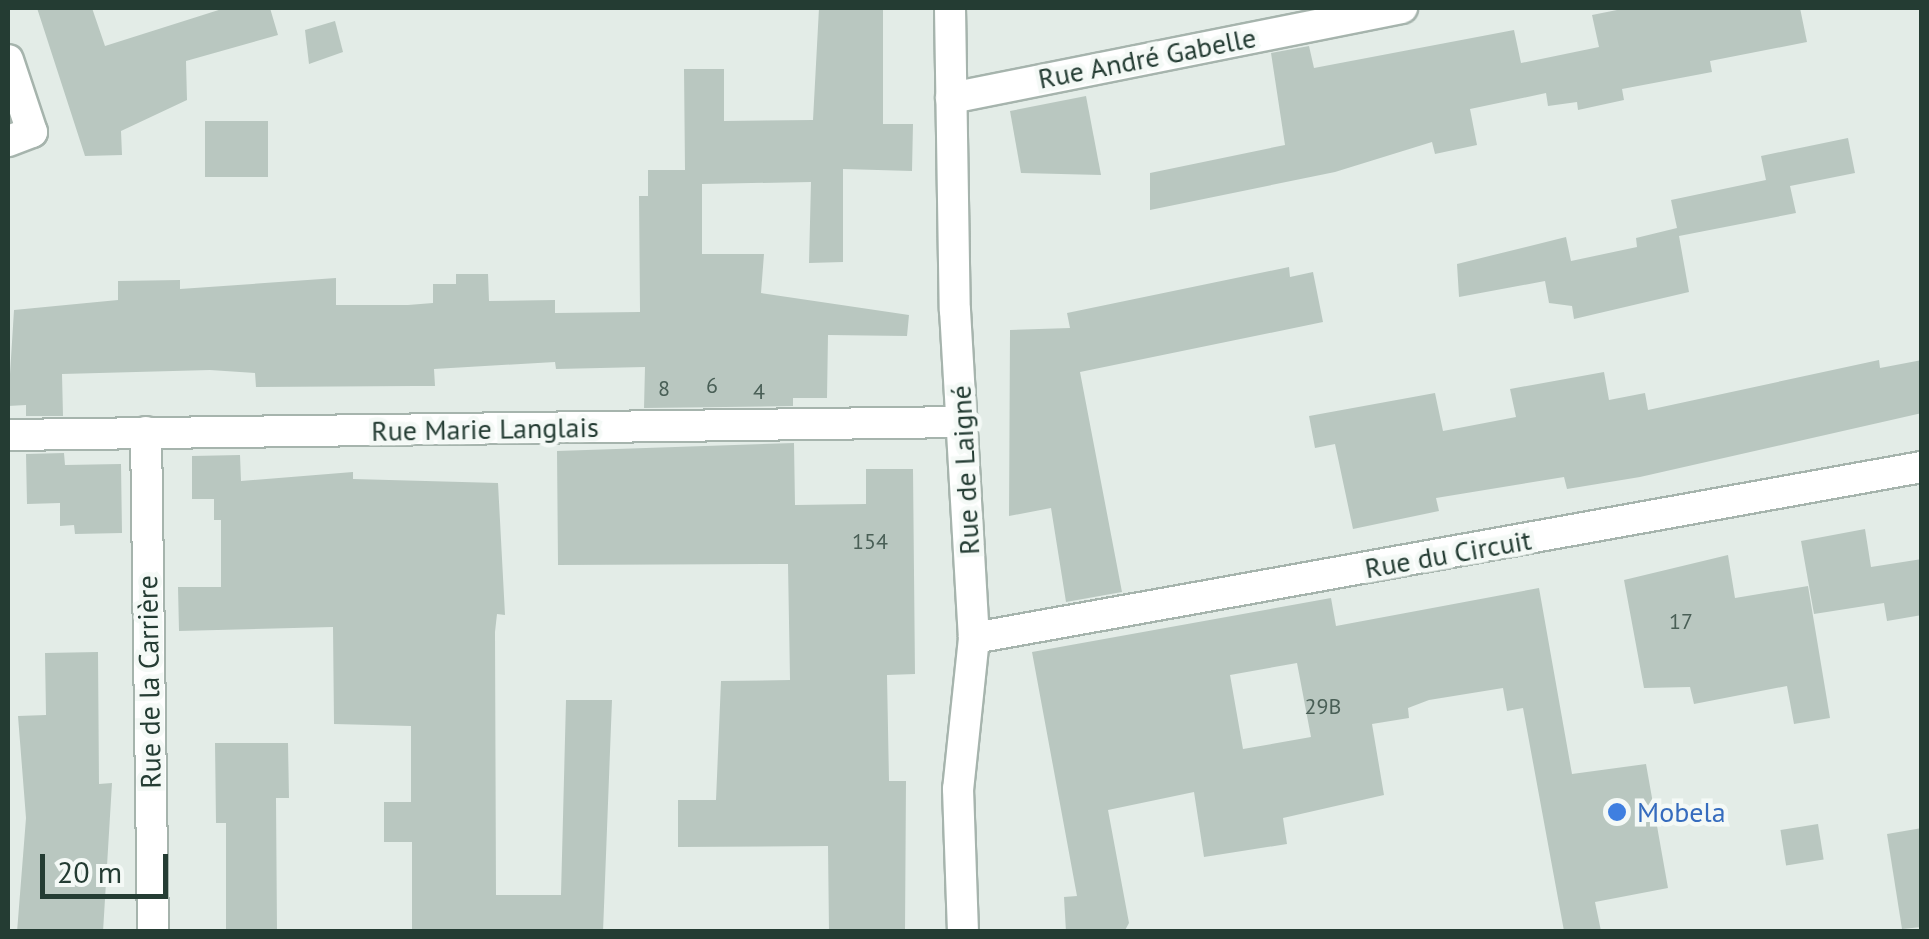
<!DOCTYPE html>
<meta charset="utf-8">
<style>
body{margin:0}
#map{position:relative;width:1929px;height:939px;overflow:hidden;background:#e3ece7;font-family:"PT Sans",sans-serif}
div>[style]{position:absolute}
.building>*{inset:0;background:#b9c7c0;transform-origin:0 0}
.roads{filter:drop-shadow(2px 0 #a6b4ad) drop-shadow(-2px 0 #a6b4ad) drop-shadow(0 2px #a6b4ad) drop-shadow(0 -2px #a6b4ad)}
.minor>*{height:30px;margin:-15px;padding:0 15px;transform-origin:15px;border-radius:15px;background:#fff}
.tertiary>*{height:30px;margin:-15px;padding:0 15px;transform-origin:15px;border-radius:15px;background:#fff}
.dots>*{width:28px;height:28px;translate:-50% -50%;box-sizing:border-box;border:5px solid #f4f9f6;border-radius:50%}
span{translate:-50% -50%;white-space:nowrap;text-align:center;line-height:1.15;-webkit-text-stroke:9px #f4f9f6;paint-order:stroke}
.number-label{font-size:22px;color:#495f56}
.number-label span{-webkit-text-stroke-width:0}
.street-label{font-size:28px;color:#243c33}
.shop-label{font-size:28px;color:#366cbe}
.left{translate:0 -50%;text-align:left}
.frame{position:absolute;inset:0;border:10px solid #243c33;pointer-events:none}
.scale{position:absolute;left:40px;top:854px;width:128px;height:45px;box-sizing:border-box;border:5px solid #243c33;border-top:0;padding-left:12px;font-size:30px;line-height:35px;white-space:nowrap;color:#243c33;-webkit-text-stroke:8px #f4f9f6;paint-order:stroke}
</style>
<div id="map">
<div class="building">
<i style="clip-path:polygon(37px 8px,92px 8px,105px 46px,225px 8px,270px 8px,278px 35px,186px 61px,187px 100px,121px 131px,122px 155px,85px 156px)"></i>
<i style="clip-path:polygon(819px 8px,883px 8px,883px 124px,913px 124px,912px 171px,843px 169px,843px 262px,809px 263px,811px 182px,702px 184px,702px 254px,764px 254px,761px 293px,909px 315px,907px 336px,828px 335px,827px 398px,793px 398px,793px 406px,644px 408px,645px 367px,556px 369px,555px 362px,434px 369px,435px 386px,415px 386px,256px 387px,255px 373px,210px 370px,62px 374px,63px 416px,26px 416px,26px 405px,8px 406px,14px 310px,118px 300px,118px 281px,180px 280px,180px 289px,336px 278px,336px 305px,408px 305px,433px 303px,433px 284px,456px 284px,456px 274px,488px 274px,489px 301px,555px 300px,555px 313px,640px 312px,639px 196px,648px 196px,648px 170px,685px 170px,684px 69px,724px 69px,724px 121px,813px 120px)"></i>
<i style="clip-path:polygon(1627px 8px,1800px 8px,1807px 42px,1710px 61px,1712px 72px,1622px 89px,1624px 100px,1578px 110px,1577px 102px,1548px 106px,1546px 93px,1470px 109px,1477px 145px,1435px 154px,1432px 142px,1335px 172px,1150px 210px,1150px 173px,1285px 145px,1271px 53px,1309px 46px,1314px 68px,1514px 30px,1521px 63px,1599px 47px,1592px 15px)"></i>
<i style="clip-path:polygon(335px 21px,343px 52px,309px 64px,305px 30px)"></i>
<i style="clip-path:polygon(1086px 96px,1101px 175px,1021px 173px,1010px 111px)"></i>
<i style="left:205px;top:121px;width:63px;height:56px"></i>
<i style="clip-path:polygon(1848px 138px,1855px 173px,1790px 186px,1796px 213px,1679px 236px,1689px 292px,1574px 319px,1572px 306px,1549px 303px,1545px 281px,1459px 297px,1457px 264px,1566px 237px,1571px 261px,1637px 247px,1636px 238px,1677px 228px,1671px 200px,1766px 180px,1761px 156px)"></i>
<i style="clip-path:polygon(1289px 267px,1290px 277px,1313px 272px,1323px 322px,1080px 372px,1122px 592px,1066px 602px,1051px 508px,1009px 516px,1010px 330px,1070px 328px,1067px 313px)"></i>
<i style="clip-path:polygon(1879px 360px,1880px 368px,1922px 360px,1922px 413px,1640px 477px,1567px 489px,1564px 477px,1436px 498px,1439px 511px,1353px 529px,1335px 444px,1315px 448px,1309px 416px,1435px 393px,1443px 431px,1516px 417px,1510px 389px,1604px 372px,1609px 400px,1645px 393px,1648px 410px)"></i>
<i style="clip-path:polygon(794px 443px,795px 505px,866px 504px,866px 469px,913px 469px,915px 674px,887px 675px,889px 781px,906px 781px,905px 932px,829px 932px,828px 846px,678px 847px,678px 800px,716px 800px,721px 681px,790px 680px,788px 564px,558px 565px,557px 451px)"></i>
<i style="clip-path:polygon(64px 453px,65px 465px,121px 464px,122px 533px,75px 534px,74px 525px,60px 526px,60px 503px,27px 504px,26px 454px)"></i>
<i style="clip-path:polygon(240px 455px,241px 481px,353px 472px,353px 479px,498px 483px,505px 615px,497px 614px,495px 632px,496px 895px,561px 895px,566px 700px,612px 700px,603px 932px,412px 932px,412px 842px,384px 842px,384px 802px,411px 802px,411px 726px,334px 724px,333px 627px,179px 631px,178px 587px,221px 587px,221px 520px,214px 520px,214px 499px,192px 499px,192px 456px)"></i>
<i style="clip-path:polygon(1865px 529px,1871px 567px,1922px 559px,1922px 615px,1887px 621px,1884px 603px,1814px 614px,1801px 541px)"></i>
<i style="clip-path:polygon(1728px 555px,1735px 598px,1808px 586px,1830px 718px,1794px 724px,1787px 686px,1694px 704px,1690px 687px,1644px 688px,1624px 580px)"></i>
<i style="clip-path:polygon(evenodd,1539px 588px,1572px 774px,1646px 764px,1668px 888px,1595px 902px,1601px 931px,1564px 931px,1523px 708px,1507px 711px,1503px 688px,1429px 700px,1408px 708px,1409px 718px,1372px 724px,1384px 795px,1283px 818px,1287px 844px,1204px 857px,1194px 792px,1108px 810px,1129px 923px,1124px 932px,1066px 932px,1064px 897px,1077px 896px,1032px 652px,1331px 598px,1336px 626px,1539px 588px,1297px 663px,1311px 737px,1243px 749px,1230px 675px,1297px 663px)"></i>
<i style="clip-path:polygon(98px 652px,99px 784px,112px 783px,103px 932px,17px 932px,26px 818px,18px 716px,46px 715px,45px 653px)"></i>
<i style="clip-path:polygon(215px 743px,288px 743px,289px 798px,276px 798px,277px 932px,226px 932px,226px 823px,216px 823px)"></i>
<i style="left:1818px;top:824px;width:36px;height:38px;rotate:81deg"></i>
<i style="clip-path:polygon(1922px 828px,1922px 927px,1902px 929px,1887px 834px)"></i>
</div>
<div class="roads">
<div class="minor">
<i style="left:8px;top:60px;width:76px;rotate:71.6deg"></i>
<i style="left:32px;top:132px;width:26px;rotate:159deg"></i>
<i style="left:951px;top:98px;width:460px;rotate:-11.3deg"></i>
<i style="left:146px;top:432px;width:500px;rotate:89.2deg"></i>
<i style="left:8px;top:435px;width:955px;rotate:-0.78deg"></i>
<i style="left:974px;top:638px;width:963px;rotate:-10.23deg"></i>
</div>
<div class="tertiary">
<i style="left:950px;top:8px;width:302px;rotate:89.1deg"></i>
<i style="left:955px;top:310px;width:329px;rotate:86.7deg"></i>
<i style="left:974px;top:638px;width:152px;rotate:96deg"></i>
<i style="left:958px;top:789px;width:143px;rotate:88deg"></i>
</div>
</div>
<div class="dots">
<i style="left:1617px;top:812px;background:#3f7fe0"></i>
</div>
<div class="number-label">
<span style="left:712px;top:386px">6</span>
<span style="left:664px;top:389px">8</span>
<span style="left:759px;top:392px">4</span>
<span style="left:870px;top:542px">154</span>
<span style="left:1681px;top:622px">17</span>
<span style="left:1323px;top:707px">29B</span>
</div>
<div class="street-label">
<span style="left:1147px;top:58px;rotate:-11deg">Rue André Gabelle</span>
<span style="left:485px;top:429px;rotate:-1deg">Rue Marie Langlais</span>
<span style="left:965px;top:470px;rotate:-93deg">Rue de Laigné</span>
<span style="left:1448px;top:554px;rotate:-10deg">Rue du Circuit</span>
<span style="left:149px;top:682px;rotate:-91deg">Rue de la Carrière</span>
</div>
<div class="shop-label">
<span class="left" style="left:1637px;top:812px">Mobela</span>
</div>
<div class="frame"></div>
<div class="scale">20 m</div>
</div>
